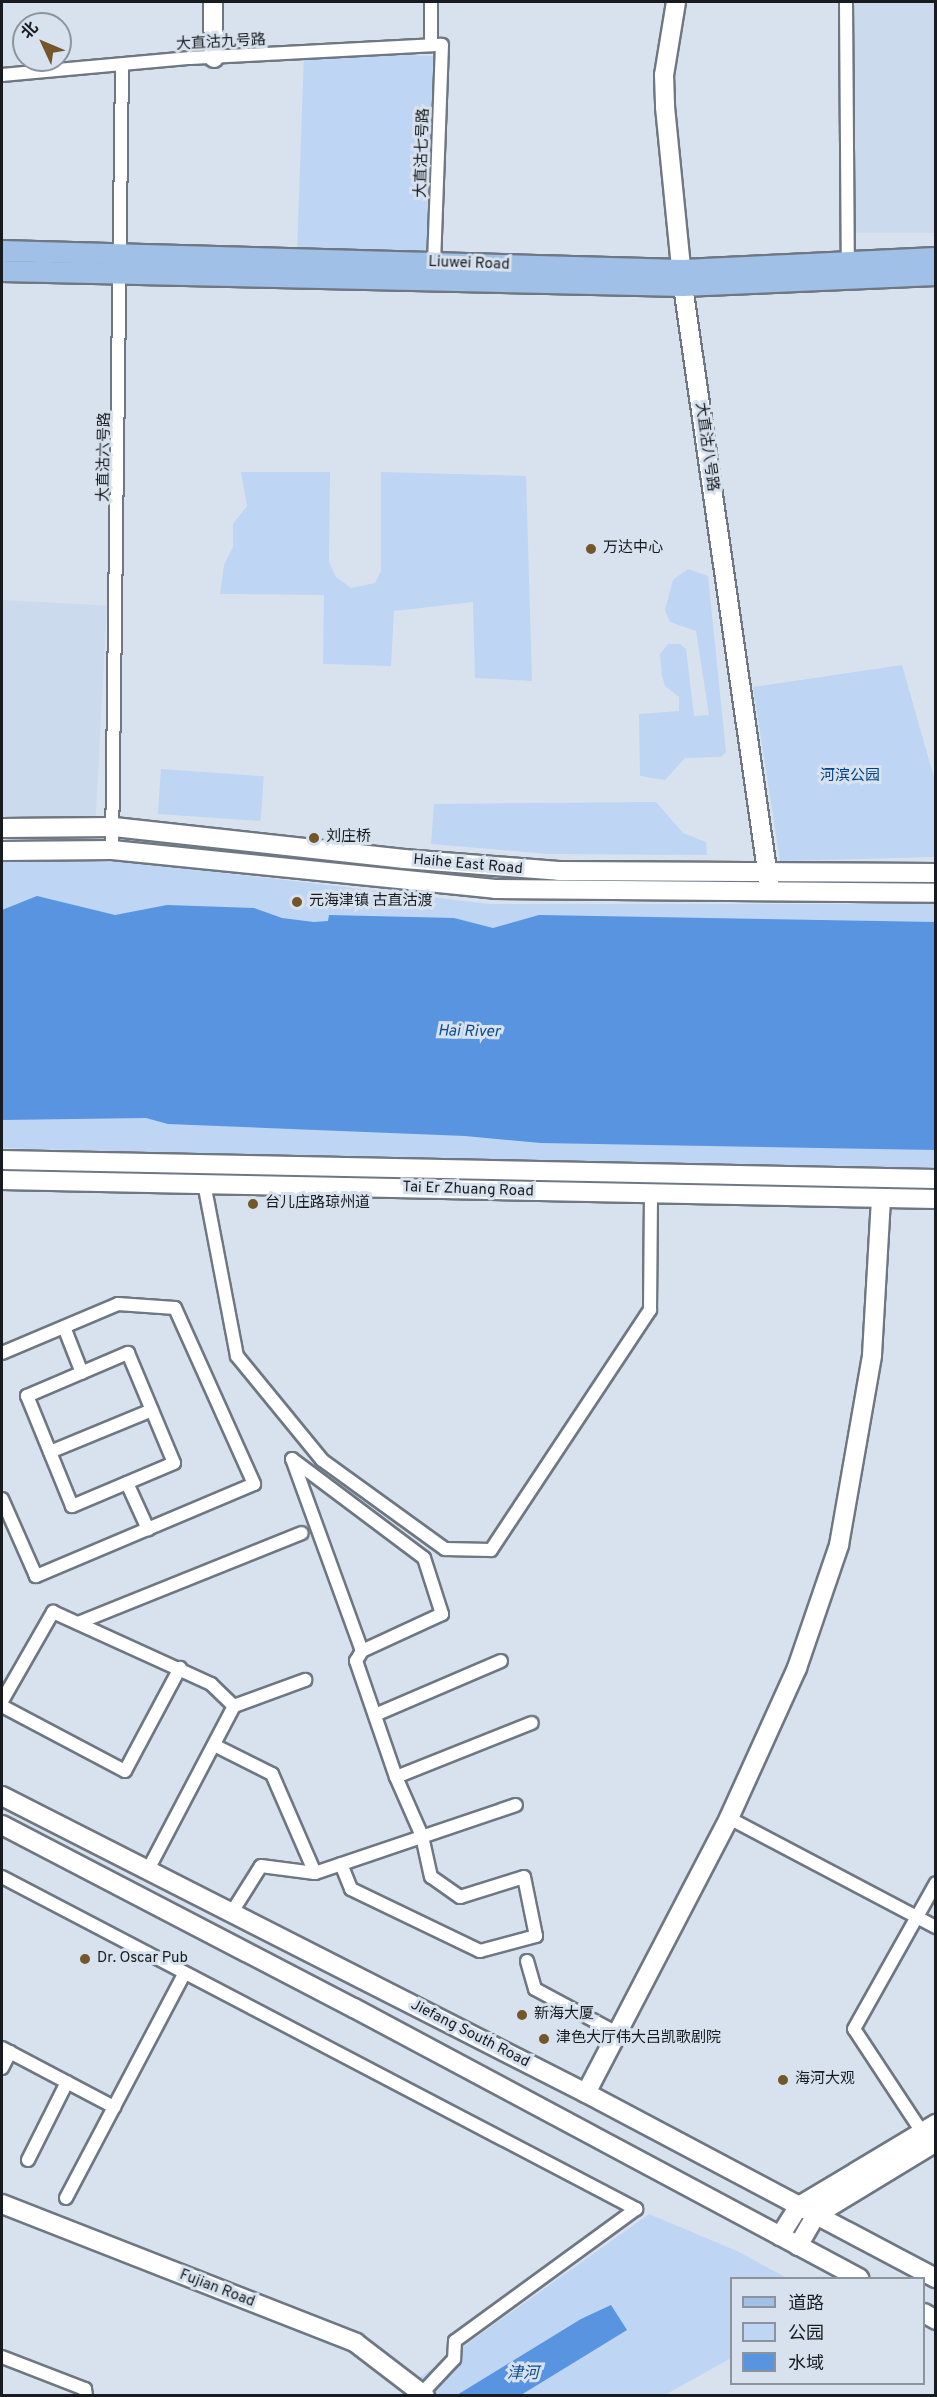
<!DOCTYPE html>
<meta charset="utf-8">
<style>
body{margin:0}
#map{position:relative;width:937px;height:2397px;overflow:hidden;background:#d8e2ee;font-family:Overpass,"Noto Sans SC",sans-serif}
div>[style]{position:absolute}
.built>*{inset:0;background:#cbdaed;transform-origin:0 0}
.green>*{inset:0;background:#bed5f3;transform-origin:0 0}
.water>*{inset:0;background:#5894df}
.roads{filter:drop-shadow(2px 0 #6e7782) drop-shadow(-2px 0 #6e7782) drop-shadow(0 2px #6e7782) drop-shadow(0 -2px #6e7782)}
.street>*{height:12px;margin:-6px;padding:0 6px;transform-origin:6px;border-radius:6px;background:#fff}
.secondary>*{height:18px;margin:-9px;padding:0 9px;transform-origin:9px;border-radius:9px;background:#fff}
.primary>*{height:20px;margin:-10px;padding:0 10px;transform-origin:10px;border-radius:10px;background:#a0c0e7}
.dots>*{width:16px;height:16px;translate:-50% -50%;box-sizing:border-box;border:3px solid #d8e2ee;border-radius:50%}
span{translate:-50% -50%;white-space:nowrap;text-align:center;line-height:1.15;-webkit-text-stroke:6px #d8e2ee;paint-order:stroke}
.street-label{font-size:15px;color:#181c20}
.poi-label{font-size:15px;color:#181c20}
.left{translate:0 -50%;text-align:left}
.park-label{font-size:15px;color:#004284}
.water-label{font-size:16px;color:#0c4c8f;font-style:italic}
.frame{position:absolute;inset:0;border:3px solid #181c20;pointer-events:none}
.legend{position:absolute;left:730px;top:2277px;width:195px;height:108px;box-sizing:border-box;background:#d8e2ee;border:2px solid #8b939c;margin:0;padding:8px 10px;list-style:none;font-size:18px;color:#181c20}
.legend li{display:flex;align-items:center;gap:12px;height:30px}
.legend b{width:30px;border:2px solid #8b939c}
.north{position:absolute;left:12px;top:12px;width:60px;height:60px;box-sizing:border-box;background:#d8e2ee;border:2px solid #8b939c;border-radius:50%;rotate:314deg;font-size:16px;font-weight:700;line-height:24px;text-align:center;color:#181c20}
.north::after{content:'';display:block;margin:auto;width:21px;height:27px;background:#74562b;clip-path:polygon(50% 0,100% 100%,50% 72%,0 100%)}
</style>
<div id="map">
<div class="built">
<i style="left:850px;top:2px;width:85px;height:231px"></i>
<i style="left:2px;top:600px;width:105px;height:216px;rotate:3deg"></i>
</div>
<div class="green">
<i style="left:434px;top:56px;width:197px;height:130px;rotate:92deg"></i>
<i style="clip-path:polygon(241px 472px,330px 472px,329px 562px,336px 577px,351px 588px,375px 583px,381px 571px,381px 472px,526px 476px,532px 681px,475px 678px,473px 602px,394px 611px,391px 666px,323px 664px,324px 595px,220px 594px,224px 565px,233px 547px,233px 524px,247px 506px)"></i>
<i style="clip-path:polygon(688px 569px,708px 576px,726px 752px,721px 757px,685px 758px,665px 780px,640px 776px,639px 714px,679px 711px,679px 697px,665px 686px,662px 676px,660px 654px,668px 644px,680px 644px,686px 649px,694px 716px,709px 715px,696px 631px,670px 622px,665px 610px,673px 580px)"></i>
<i style="clip-path:polygon(902px 665px,935px 781px,935px 857px,780px 861px,753px 687px)"></i>
<i style="left:161px;top:769px;width:103px;height:45px;rotate:4deg"></i>
<i style="clip-path:polygon(656px 802px,683px 833px,706px 842px,707px 855px,548px 854px,431px 844px,434px 804px)"></i>
<i style="clip-path:polygon(120px 861px,490px 904px,935px 904px,935px 1167px,736px 1168px,2px 1148px,2px 862px)"></i>
<i style="clip-path:polygon(649px 2214px,737px 2251px,787px 2278px,732px 2278px,731px 2358px,665px 2395px,432px 2395px,419px 2378px)"></i>
</div>
<div class="water">
<i style="clip-path:polygon(37px 896px,115px 915px,167px 905px,254px 908px,282px 918px,314px 922px,328px 921px,329px 915px,454px 918px,493px 928px,539px 915px,935px 922px,935px 1150px,541px 1143px,465px 1136px,168px 1124px,146px 1118px,2px 1120px,2px 910px)"></i>
<i style="clip-path:polygon(611px 2305px,627px 2330px,521px 2395px,457px 2395px,581px 2319px)"></i>
</div>
<div class="roads">
<div class="street">
<i style="left:431px;top:2px;width:41px;rotate:90deg"></i>
<i style="left:846px;top:2px;width:260px;rotate:89.6deg"></i>
<i style="left:2px;top:75px;width:189px;rotate:-5.2deg"></i>
<i style="left:190px;top:58px;width:252px;rotate:-3deg"></i>
<i style="left:442px;top:45px;width:218px;rotate:92.1deg"></i>
<i style="left:112px;top:850px;width:785px;rotate:-89.27deg"></i>
<i style="left:204px;top:1183px;width:176px;rotate:79.2deg"></i>
<i style="left:237px;top:1356px;width:134px;rotate:50.7deg"></i>
<i style="left:322px;top:1460px;width:152px;rotate:35.9deg"></i>
<i style="left:445px;top:1549px;width:46px;rotate:1.2deg"></i>
<i style="left:491px;top:1550px;width:288px;rotate:-56.5deg"></i>
<i style="left:650px;top:1310px;width:115px;rotate:-89.5deg"></i>
<i style="left:64px;top:1327px;width:49px;rotate:68.6deg"></i>
<i style="left:2px;top:1353px;width:126px;rotate:-22.9deg"></i>
<i style="left:118px;top:1304px;width:57px;rotate:4deg"></i>
<i style="left:175px;top:1308px;width:193px;rotate:65.8deg"></i>
<i style="left:254px;top:1484px;width:237px;rotate:157.1deg"></i>
<i style="left:36px;top:1576px;width:84px;rotate:-113.8deg"></i>
<i style="left:128px;top:1353px;width:119px;rotate:67.3deg"></i>
<i style="left:174px;top:1463px;width:111px;rotate:157.1deg"></i>
<i style="left:72px;top:1506px;width:119px;rotate:-112.2deg"></i>
<i style="left:27px;top:1396px;width:110px;rotate:-23.1deg"></i>
<i style="left:50px;top:1452px;width:110px;rotate:-22.4deg"></i>
<i style="left:127px;top:1483px;width:51px;rotate:65.5deg"></i>
<i style="left:78px;top:1623px;width:241px;rotate:-21.9deg"></i>
<i style="left:2px;top:1701px;width:103px;rotate:-60.2deg"></i>
<i style="left:53px;top:1612px;width:174px;rotate:24.5deg"></i>
<i style="left:211px;top:1684px;width:32px;rotate:44deg"></i>
<i style="left:234px;top:1706px;width:185px;rotate:117.7deg"></i>
<i style="left:2px;top:1706px;width:139px;rotate:27.9deg"></i>
<i style="left:125px;top:1771px;width:117px;rotate:-61.9deg"></i>
<i style="left:234px;top:1706px;width:76px;rotate:-20.1deg"></i>
<i style="left:375px;top:1715px;width:137px;rotate:-23.2deg"></i>
<i style="left:214px;top:1745px;width:65px;rotate:26.6deg"></i>
<i style="left:272px;top:1774px;width:108px;rotate:66.5deg"></i>
<i style="left:396px;top:1777px;width:146px;rotate:-21.7deg"></i>
<i style="left:729px;top:1818px;width:234px;rotate:27.8deg"></i>
<i style="left:341px;top:1864px;width:27px;rotate:68deg"></i>
<i style="left:351px;top:1889px;width:143px;rotate:25.7deg"></i>
<i style="left:480px;top:1951px;width:58px;rotate:-15deg"></i>
<i style="left:536px;top:1936px;width:60px;rotate:-101.5deg"></i>
<i style="left:524px;top:1877px;width:67px;rotate:162.6deg"></i>
<i style="left:460px;top:1897px;width:35px;rotate:-145deg"></i>
<i style="left:431px;top:1877px;width:42px;rotate:-102.4deg"></i>
<i style="left:422px;top:1836px;width:64px;rotate:-113.8deg"></i>
<i style="left:396px;top:1777px;width:123px;rotate:-109deg"></i>
<i style="left:356px;top:1661px;width:12px;rotate:-59deg"></i>
<i style="left:362px;top:1651px;width:204px;rotate:-110deg"></i>
<i style="left:292px;top:1459px;width:165px;rotate:36.9deg"></i>
<i style="left:424px;top:1558px;width:59px;rotate:72.2deg"></i>
<i style="left:442px;top:1614px;width:88px;rotate:155.2deg"></i>
<i style="left:2px;top:1877px;width:716px;rotate:27.64deg"></i>
<i style="left:636px;top:2209px;width:224px;rotate:143.9deg"></i>
<i style="left:455px;top:2341px;width:18px;rotate:93deg"></i>
<i style="left:454px;top:2359px;width:45px;rotate:133.2deg"></i>
<i style="left:232px;top:1912px;width:54px;rotate:-57.8deg"></i>
<i style="left:261px;top:1866px;width:54px;rotate:7.4deg"></i>
<i style="left:315px;top:1873px;width:212px;rotate:-18.7deg"></i>
<i style="left:527px;top:1961px;width:29px;rotate:74deg"></i>
<i style="left:535px;top:1989px;width:93px;rotate:28.2deg"></i>
<i style="left:2px;top:2048px;width:127px;rotate:27.8deg"></i>
<i style="left:2px;top:2068px;width:18px;rotate:-63deg"></i>
<i style="left:922px;top:2132px;width:123px;rotate:-123.4deg"></i>
<i style="left:854px;top:2029px;width:167px;rotate:-60.7deg"></i>
<i style="left:28px;top:2160px;width:87px;rotate:-63.4deg"></i>
<i style="left:66px;top:2198px;width:253px;rotate:-62.2deg"></i>
<i style="left:2px;top:2357px;width:89px;rotate:21.1deg"></i>
<i style="left:85px;top:2389px;width:7px;rotate:82deg"></i>
</div>
<div class="secondary">
<i style="left:213px;top:2px;width:56px;rotate:89deg"></i>
<i style="left:676px;top:2px;width:74px;rotate:99.3deg"></i>
<i style="left:664px;top:75px;width:32px;rotate:88deg"></i>
<i style="left:665px;top:107px;width:180px;rotate:84.3deg"></i>
<i style="left:683px;top:286px;width:604px;rotate:81.82deg"></i>
<i style="left:2px;top:828px;width:112px;rotate:-0.5deg"></i>
<i style="left:114px;top:827px;width:292px;rotate:6.3deg"></i>
<i style="left:404px;top:859px;width:155px;rotate:4.4deg"></i>
<i style="left:559px;top:871px;width:377px;rotate:0.3deg"></i>
<i style="left:2px;top:851px;width:110px;rotate:-0.5deg"></i>
<i style="left:112px;top:850px;width:385px;rotate:5.8deg"></i>
<i style="left:495px;top:889px;width:441px;rotate:0.5deg"></i>
<i style="left:2px;top:1160px;width:934px;rotate:1.17deg"></i>
<i style="left:2px;top:1180px;width:934px;rotate:1.17deg"></i>
<i style="left:2px;top:1796px;width:655px;rotate:26.96deg"></i>
<i style="left:586px;top:2093px;width:396px;rotate:27.9deg"></i>
<i style="left:2px;top:1825px;width:397px;rotate:27.5deg"></i>
<i style="left:354px;top:2008px;width:573px;rotate:28.13deg"></i>
<i style="left:586px;top:2093px;width:310px;rotate:-62.5deg"></i>
<i style="left:729px;top:1818px;width:165px;rotate:-65.6deg"></i>
<i style="left:797px;top:1668px;width:130px;rotate:-71.1deg"></i>
<i style="left:839px;top:1545px;width:193px;rotate:-80.1deg"></i>
<i style="left:872px;top:1355px;width:157px;rotate:-86.7deg"></i>
<i style="left:2px;top:2204px;width:380px;rotate:21.4deg"></i>
<i style="left:356px;top:2343px;width:87px;rotate:37.5deg"></i>
<i style="left:780px;top:2236px;width:36px;rotate:-58deg"></i>
<i style="left:799px;top:2206px;width:160px;rotate:-30.9deg"></i>
<i style="left:798px;top:2246px;width:36px;rotate:-60deg"></i>
<i style="left:816px;top:2215px;width:140px;rotate:-31.3deg"></i>
<i style="left:924px;top:2313px;width:14px;rotate:30deg"></i>
</div>
<div class="primary">
<i style="left:2px;top:251px;width:681px;rotate:1.6deg"></i>
<i style="left:683px;top:270px;width:253px;rotate:-2.7deg"></i>
<i style="left:2px;top:271px;width:681px;rotate:1.26deg"></i>
<i style="left:683px;top:286px;width:253px;rotate:-2.5deg"></i>
</div>
</div>
<div class="dots">
<i style="left:591px;top:549px;background:#74562b"></i>
<i style="left:314px;top:838px;background:#74562b"></i>
<i style="left:297px;top:902px;background:#74562b"></i>
<i style="left:253px;top:1204px;background:#74562b"></i>
<i style="left:85px;top:1959px;background:#74562b"></i>
<i style="left:522px;top:2015px;background:#74562b"></i>
<i style="left:544px;top:2039px;background:#74562b"></i>
<i style="left:783px;top:2080px;background:#74562b"></i>
</div>
<div class="street-label">
<span style="left:221px;top:43px;rotate:-3deg">大直沽九号路</span>
<span style="left:423px;top:153px;rotate:-88deg">大直沽七号路</span>
<span style="left:469px;top:264px;rotate:2deg">Liuwei Road</span>
<span style="left:706px;top:447px;rotate:82deg">大直沽八号路</span>
<span style="left:105px;top:457px;rotate:-89deg">大直沽六号路</span>
<span style="left:468px;top:865px;rotate:5deg">Haihe East Road</span>
<span style="left:468px;top:1190px;rotate:2deg">Tai Er Zhuang Road</span>
<span style="left:470px;top:2034px;rotate:27deg">Jiefang South Road</span>
<span style="left:217px;top:2289px;rotate:21deg">Fujian Road</span>
</div>
<div class="poi-label">
<span class="left" style="left:603px;top:549px">万达中心</span>
<span class="left" style="left:326px;top:838px">刘庄桥</span>
<span class="left" style="left:309px;top:902px">元海津镇 古直沽渡</span>
<span class="left" style="left:265px;top:1204px">台儿庄路琼州道</span>
<span class="left" style="left:97px;top:1959px">Dr. Oscar Pub</span>
<span class="left" style="left:534px;top:2015px">新海大厦</span>
<span class="left" style="left:556px;top:2039px">津色大厅·伟大吕凯歌剧院</span>
<span class="left" style="left:795px;top:2080px">海河大观</span>
</div>
<div class="park-label">
<span style="left:850px;top:777px">河滨公园</span>
</div>
<div class="water-label">
<span style="left:469px;top:1032px;rotate:1deg">Hai River</span>
<span style="left:523px;top:2374px">津河</span>
</div>
<div class="frame"></div>
<ul class="legend">
<li><b style="height:8px;background:#a0c0e7"></b>道路</li>
<li><b style="height:16px;background:#bed5f3"></b>公园</li>
<li><b style="height:16px;background:#5894df"></b>水域</li>
</ul>
<div class="north">北</div>
</div>
